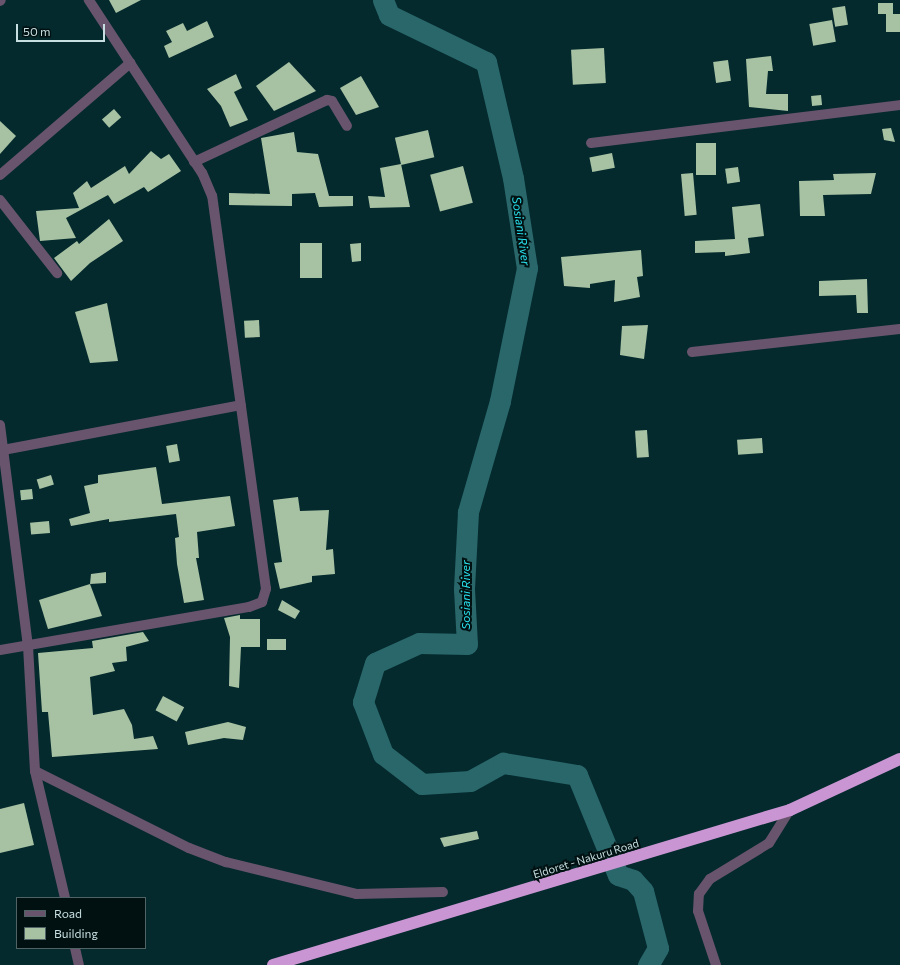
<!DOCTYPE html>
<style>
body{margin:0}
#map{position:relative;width:900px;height:965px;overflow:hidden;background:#042a2d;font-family:Commissioner,sans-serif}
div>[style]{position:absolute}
.river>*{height:21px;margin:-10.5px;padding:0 10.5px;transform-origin:10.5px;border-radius:10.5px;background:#29676b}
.building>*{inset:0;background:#a7c1a3;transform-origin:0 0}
.minor>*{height:10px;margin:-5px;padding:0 5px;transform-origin:5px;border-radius:5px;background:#69546d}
.highway>*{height:12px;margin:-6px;padding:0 6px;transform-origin:6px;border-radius:6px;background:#ca95d3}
span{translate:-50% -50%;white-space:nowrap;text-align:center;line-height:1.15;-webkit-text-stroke:4px #011112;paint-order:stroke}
.street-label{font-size:11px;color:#c7dfe1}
.water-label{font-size:12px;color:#28e0ec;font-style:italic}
.legend{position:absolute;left:16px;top:897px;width:130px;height:52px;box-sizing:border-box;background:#011112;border:1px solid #506365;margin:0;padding:5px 7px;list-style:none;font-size:12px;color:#c7dfe1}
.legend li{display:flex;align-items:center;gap:8px;height:20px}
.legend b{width:20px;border:1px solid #506365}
.scale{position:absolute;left:16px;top:24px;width:89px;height:18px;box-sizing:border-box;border:2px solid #c7dfe1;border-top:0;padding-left:5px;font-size:12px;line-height:14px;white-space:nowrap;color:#c7dfe1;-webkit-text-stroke:3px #011112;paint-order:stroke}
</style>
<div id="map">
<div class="river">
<i style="left:383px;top:0;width:16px;rotate:68deg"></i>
<i style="left:389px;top:15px;width:108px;rotate:25.9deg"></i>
<i style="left:486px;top:62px;width:119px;rotate:76.9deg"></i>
<i style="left:513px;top:178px;width:91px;rotate:81.2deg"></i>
<i style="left:527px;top:268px;width:136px;rotate:101.5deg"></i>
<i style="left:500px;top:401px;width:116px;rotate:106.1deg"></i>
<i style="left:468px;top:512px;width:77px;rotate:93deg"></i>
<i style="left:464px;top:589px;width:55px;rotate:86.9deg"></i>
<i style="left:467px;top:644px;width:48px;rotate:-178.8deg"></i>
<i style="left:419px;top:643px;width:48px;rotate:155.6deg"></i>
<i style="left:375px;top:663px;width:41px;rotate:107.1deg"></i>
<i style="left:363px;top:702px;width:56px;rotate:69deg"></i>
<i style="left:383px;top:754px;width:49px;rotate:37.6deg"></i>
<i style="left:422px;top:784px;width:48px;rotate:-3.6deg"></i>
<i style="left:470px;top:781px;width:38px;rotate:-29deg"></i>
<i style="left:503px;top:763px;width:75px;rotate:9.2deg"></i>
<i style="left:577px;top:775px;width:108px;rotate:67.7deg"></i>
<i style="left:618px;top:875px;width:16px;rotate:18deg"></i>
<i style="left:633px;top:880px;width:15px;rotate:48deg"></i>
<i style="left:643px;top:891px;width:59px;rotate:75.3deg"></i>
<i style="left:658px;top:948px;width:20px;rotate:120deg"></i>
</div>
<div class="building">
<i style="clip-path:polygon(109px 0,141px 0,116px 13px)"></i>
<i style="left:893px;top:3px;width:11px;height:15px;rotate:90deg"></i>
<i style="left:845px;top:6px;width:19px;height:13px;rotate:81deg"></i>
<i style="left:900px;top:14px;width:18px;height:14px;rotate:90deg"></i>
<i style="left:832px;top:20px;width:22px;height:23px;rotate:80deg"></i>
<i style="clip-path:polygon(207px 21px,214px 37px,169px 58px,164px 46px,172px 42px,166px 31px,183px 23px,187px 31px)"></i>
<i style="left:604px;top:48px;width:35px;height:33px;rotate:87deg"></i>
<i style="clip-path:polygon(771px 56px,773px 71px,768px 71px,766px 94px,788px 94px,788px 111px,749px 107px,746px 59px)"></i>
<i style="left:728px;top:60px;width:21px;height:15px;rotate:82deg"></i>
<i style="clip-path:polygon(289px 62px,316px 91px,274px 111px,256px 86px)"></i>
<i style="clip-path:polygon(236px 74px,242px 88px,234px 92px,248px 120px,230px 127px,221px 106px,207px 89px)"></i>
<i style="clip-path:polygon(361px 76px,379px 107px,356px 115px,340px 88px)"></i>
<i style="left:821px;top:95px;width:10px;height:10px;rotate:84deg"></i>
<i style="left:114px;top:109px;width:11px;height:16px;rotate:49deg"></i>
<i style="clip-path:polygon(0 121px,16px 136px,0 154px)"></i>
<i style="clip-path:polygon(891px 128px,895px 142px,884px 140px,882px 129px)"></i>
<i style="left:428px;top:130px;width:28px;height:34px;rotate:77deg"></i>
<i style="clip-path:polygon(294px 132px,297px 152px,318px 154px,329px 196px,353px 196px,353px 206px,319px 207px,315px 193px,292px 194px,292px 206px,229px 205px,229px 193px,270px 194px,261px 138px)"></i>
<i style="left:716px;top:143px;width:32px;height:20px;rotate:90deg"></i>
<i style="clip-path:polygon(151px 151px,161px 159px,169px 154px,181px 171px,148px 192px,144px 187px,114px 204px,108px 195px,66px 218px,76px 238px,40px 241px,36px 211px,79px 208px,73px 193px,87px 181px,91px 188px,125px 166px,129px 174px)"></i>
<i style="left:612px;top:153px;width:15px;height:23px;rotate:79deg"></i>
<i style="clip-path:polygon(401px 164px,410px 207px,370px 208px,368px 196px,385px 197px,380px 168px)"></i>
<i style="left:463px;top:166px;width:38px;height:34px;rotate:75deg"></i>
<i style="left:738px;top:167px;width:15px;height:13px;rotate:82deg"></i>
<i style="left:693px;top:173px;width:42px;height:12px;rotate:85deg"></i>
<i style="clip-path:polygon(876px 173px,871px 194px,823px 195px,825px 216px,800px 216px,799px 181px,834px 180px,833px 174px)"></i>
<i style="clip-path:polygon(760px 204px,764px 236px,748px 238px,750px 253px,725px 256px,725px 252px,695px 253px,695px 241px,735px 239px,732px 207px)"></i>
<i style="clip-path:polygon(109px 219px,123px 241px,90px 263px,71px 281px,54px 258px,77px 241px,79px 244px)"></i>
<i style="left:300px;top:243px;width:22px;height:35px"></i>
<i style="clip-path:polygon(361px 243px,361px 261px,352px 262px,350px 244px)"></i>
<i style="clip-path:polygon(641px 250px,643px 276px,637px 277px,640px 297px,614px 302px,615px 280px,590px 284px,590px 288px,564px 286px,561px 257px)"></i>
<i style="clip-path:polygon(867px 279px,868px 313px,857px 313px,856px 295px,819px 296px,819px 281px)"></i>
<i style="clip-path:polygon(107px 303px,118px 361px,90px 363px,75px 312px)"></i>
<i style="left:259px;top:320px;width:17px;height:15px;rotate:87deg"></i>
<i style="clip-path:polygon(648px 325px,644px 359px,620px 355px,622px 326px)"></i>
<i style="left:647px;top:430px;width:27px;height:12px;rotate:86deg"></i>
<i style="left:762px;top:438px;width:15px;height:25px;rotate:86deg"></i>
<i style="left:177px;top:444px;width:17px;height:11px;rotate:80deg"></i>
<i style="clip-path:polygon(156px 467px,162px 504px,230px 496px,235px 526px,197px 532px,199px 558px,196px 558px,204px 600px,184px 603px,177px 564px,175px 538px,179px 537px,176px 514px,109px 522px,109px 519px,71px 526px,69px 519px,90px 513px,84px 486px,98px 483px,98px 475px)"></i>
<i style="left:51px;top:475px;width:10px;height:15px;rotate:73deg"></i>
<i style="left:32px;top:489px;width:10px;height:12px;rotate:84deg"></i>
<i style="clip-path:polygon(298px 497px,300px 511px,329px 510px,326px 550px,333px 549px,335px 574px,312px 576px,312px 582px,280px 589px,274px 563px,282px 562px,273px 500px)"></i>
<i style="left:49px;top:521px;width:12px;height:19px;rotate:85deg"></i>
<i style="clip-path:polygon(106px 572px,106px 583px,90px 584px,91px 574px)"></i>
<i style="clip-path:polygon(90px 584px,102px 616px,48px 629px,39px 600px)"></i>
<i style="clip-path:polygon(282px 600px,300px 611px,295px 619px,278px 610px)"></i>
<i style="clip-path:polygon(240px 615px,240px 619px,260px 619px,260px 647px,241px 647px,239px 688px,229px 686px,230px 637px,224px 618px)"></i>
<i style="clip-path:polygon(143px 632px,149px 641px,126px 647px,127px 661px,112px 663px,115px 671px,90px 677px,93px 715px,124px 709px,132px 725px,134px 739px,153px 736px,158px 749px,52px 757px,48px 712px,42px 712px,38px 653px,93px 648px,92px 641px)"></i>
<i style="left:286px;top:639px;width:11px;height:19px;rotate:90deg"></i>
<i style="left:163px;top:696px;width:24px;height:16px;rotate:28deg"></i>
<i style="clip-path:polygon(228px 722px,246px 727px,243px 740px,224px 738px,188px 745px,185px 732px)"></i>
<i style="clip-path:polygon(24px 803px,34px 845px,0 853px,0 809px)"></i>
<i style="clip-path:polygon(477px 831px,479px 839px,444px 847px,440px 838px)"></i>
</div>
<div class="minor">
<i style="left:0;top:1px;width:1px;rotate:-45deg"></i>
<i style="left:591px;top:143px;width:311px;rotate:-7deg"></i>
<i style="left:194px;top:162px;width:147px;rotate:-25deg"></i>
<i style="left:327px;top:100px;width:5px;rotate:11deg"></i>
<i style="left:332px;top:101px;width:29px;rotate:59deg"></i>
<i style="left:0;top:175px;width:172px;rotate:-40.7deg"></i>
<i style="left:0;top:200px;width:93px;rotate:52deg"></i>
<i style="left:692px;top:352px;width:209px;rotate:-6.3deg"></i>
<i style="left:0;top:425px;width:223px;rotate:82.8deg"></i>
<i style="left:28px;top:646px;width:125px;rotate:86.8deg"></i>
<i style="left:35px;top:771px;width:130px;rotate:76.7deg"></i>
<i style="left:3px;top:450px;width:242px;rotate:-10.7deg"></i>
<i style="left:0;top:650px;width:253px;rotate:-9.8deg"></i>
<i style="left:249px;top:607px;width:14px;rotate:-21deg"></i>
<i style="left:262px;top:602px;width:14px;rotate:-73deg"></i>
<i style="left:266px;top:589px;width:397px;rotate:-97.8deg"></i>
<i style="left:212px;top:196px;width:25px;rotate:-113deg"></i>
<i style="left:202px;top:173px;width:207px;rotate:-123.2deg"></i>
<i style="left:35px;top:771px;width:172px;rotate:26.6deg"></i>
<i style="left:189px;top:848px;width:40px;rotate:21deg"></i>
<i style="left:226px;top:862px;width:134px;rotate:13.8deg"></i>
<i style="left:356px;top:894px;width:87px;rotate:-1.3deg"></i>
<i style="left:75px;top:948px;width:17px;rotate:77deg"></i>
<i style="left:716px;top:965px;width:57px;rotate:-108.4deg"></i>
<i style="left:698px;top:911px;width:17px;rotate:-87deg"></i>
<i style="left:699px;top:894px;width:19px;rotate:-54deg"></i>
<i style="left:710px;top:879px;width:69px;rotate:-31.4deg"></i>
<i style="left:769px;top:843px;width:39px;rotate:-58deg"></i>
</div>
<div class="highway">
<i style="left:273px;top:965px;width:540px;rotate:-16.69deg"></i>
<i style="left:790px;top:810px;width:121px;rotate:-24.9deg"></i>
</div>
<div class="street-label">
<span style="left:586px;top:859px;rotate:-17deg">Eldoret - Nakuru Road</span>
</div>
<div class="water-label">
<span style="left:521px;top:231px;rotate:82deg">Sosiani River</span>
<span style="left:466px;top:595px;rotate:-90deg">Sosiani River</span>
</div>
<ul class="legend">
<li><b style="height:5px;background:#69546d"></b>Road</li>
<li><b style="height:11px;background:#a7c1a3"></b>Building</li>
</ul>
<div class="scale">50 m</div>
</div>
